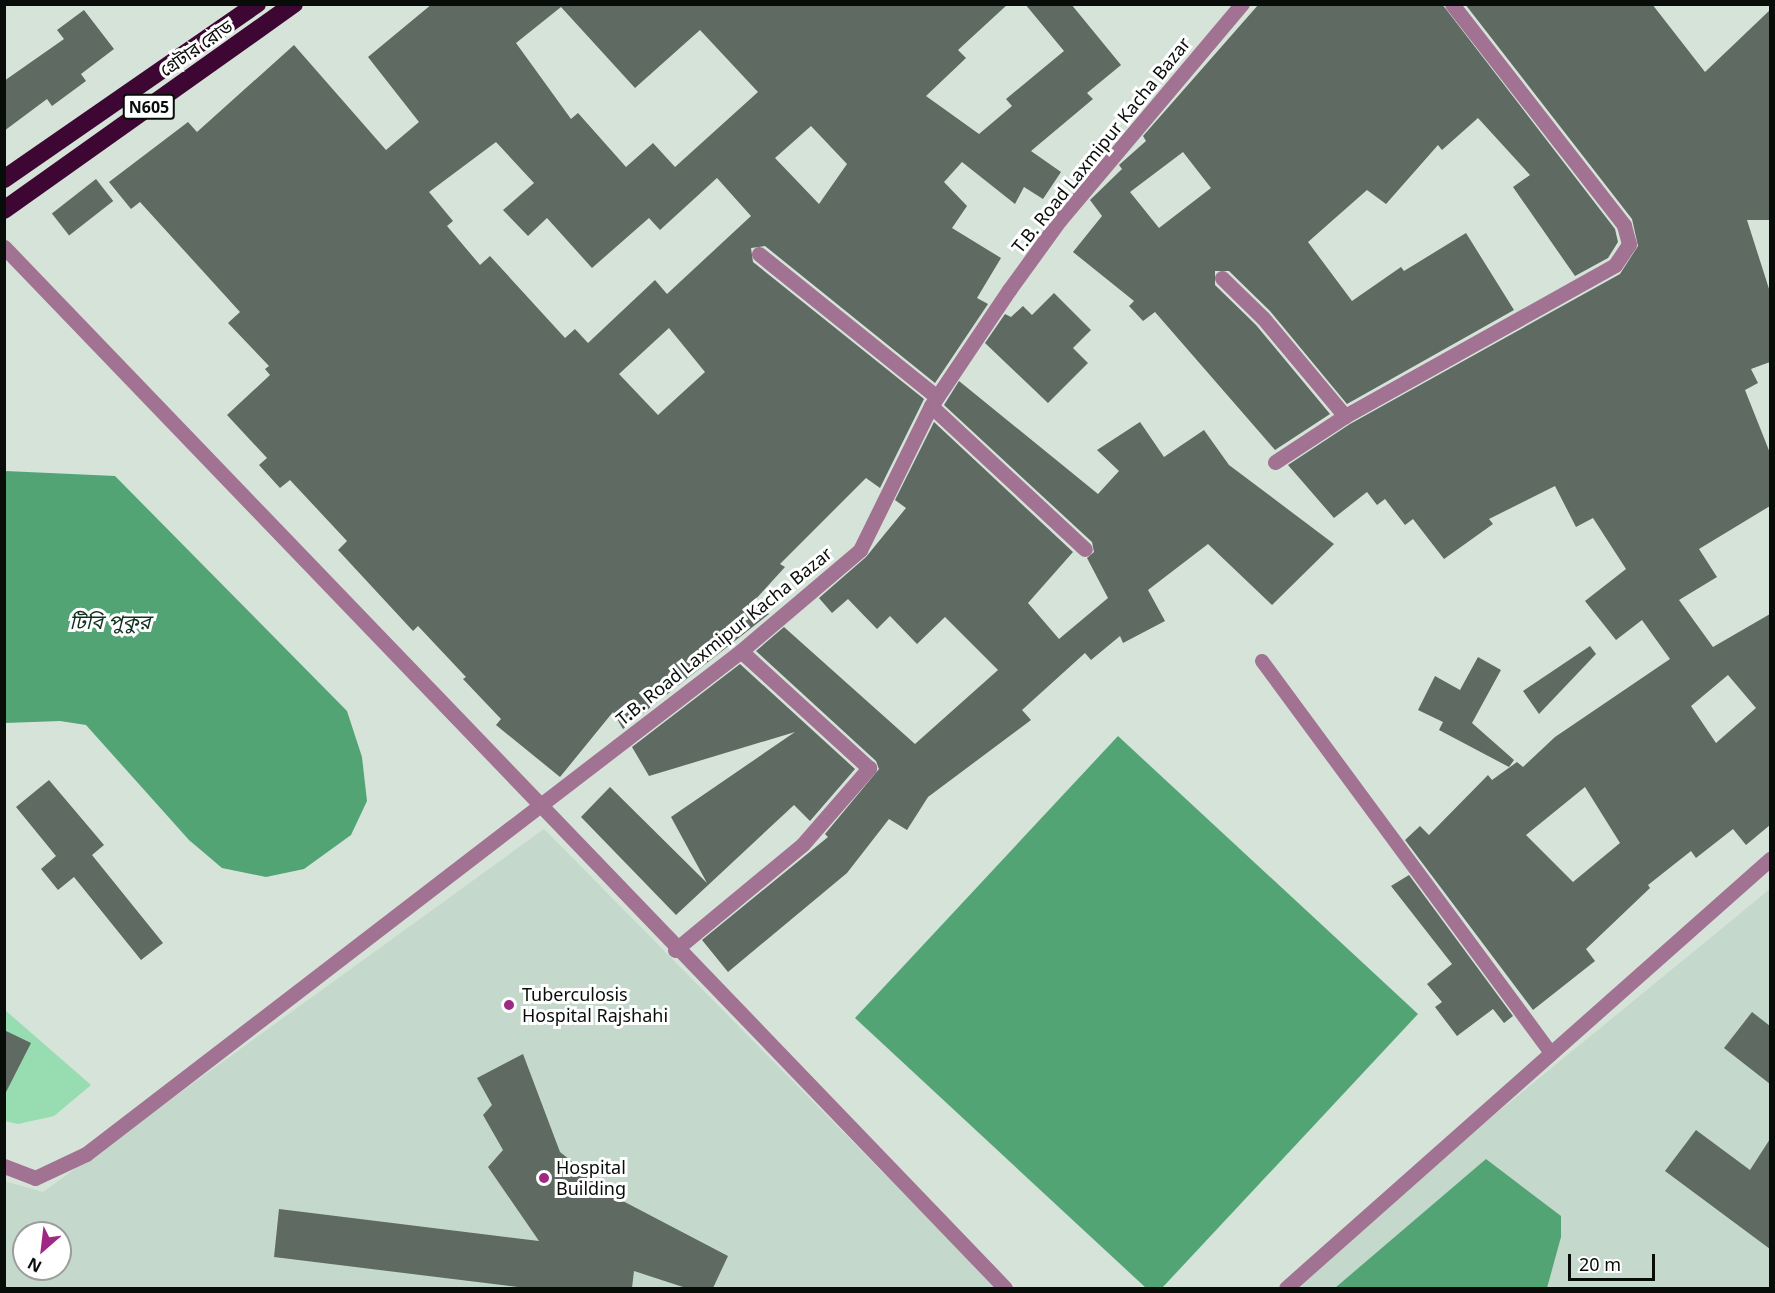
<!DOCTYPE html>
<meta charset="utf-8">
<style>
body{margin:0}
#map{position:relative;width:1775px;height:1293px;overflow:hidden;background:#d5e3d9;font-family:"Noto Sans","Noto Sans Bengali",sans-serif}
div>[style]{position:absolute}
.built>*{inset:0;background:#c4d9cb}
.green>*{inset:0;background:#97ddb1}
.water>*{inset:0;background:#53a474}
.building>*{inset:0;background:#5e6a62;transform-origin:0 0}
.lane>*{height:14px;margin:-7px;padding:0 7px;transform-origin:7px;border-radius:7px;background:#a27292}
.street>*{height:15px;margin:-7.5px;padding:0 7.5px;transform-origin:7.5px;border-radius:7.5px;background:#a27292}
.highway>*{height:18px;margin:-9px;padding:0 9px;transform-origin:9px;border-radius:9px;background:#3e0632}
.dots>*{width:16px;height:16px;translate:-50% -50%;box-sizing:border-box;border:3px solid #fff;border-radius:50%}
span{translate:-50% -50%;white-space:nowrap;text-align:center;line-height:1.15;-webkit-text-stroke:6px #fff;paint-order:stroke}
.shield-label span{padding:2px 4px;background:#fff;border:2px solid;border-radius:4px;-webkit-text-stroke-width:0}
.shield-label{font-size:16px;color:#080d0a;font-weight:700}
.street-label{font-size:18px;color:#080d0a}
.poi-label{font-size:18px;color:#080d0a}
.left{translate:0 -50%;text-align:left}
.water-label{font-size:20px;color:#0f321e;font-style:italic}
.frame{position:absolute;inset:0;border:6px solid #080d0a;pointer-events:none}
.north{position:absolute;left:12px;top:1221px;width:60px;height:60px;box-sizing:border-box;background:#fff;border:2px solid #9c9e9d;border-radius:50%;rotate:208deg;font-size:16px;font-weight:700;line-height:24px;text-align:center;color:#080d0a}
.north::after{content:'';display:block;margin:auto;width:21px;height:27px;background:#9e2883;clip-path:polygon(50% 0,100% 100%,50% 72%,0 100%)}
.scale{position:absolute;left:1568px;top:1254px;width:87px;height:27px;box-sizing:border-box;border:3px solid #080d0a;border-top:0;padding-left:8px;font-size:18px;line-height:21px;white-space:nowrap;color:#080d0a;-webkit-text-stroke:4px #fff;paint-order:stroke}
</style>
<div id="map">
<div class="built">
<i style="clip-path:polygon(evenodd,544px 829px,997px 1288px,5px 1288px,4px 1181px,43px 1192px,544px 829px,24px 1233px,60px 1233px,60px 1269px,24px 1269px,24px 1233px)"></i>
<i style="clip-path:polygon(1770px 889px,1770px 1288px,1283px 1288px)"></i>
</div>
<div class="green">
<i style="clip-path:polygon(5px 1010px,91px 1085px,54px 1116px,18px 1124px,5px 1121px)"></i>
</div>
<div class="water">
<i style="clip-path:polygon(5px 471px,115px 476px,347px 711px,362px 757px,367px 801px,351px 835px,304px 869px,266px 877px,222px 868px,189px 840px,86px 725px,60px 721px,5px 723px)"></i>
<i style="clip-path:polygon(1118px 736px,1418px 1014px,1162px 1288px,1146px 1288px,855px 1018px)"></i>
<i style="clip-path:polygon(1486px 1159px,1561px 1216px,1561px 1237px,1547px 1288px,1335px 1288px)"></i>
</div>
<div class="building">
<i style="clip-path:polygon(evenodd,432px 4px,1008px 4px,958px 50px,966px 58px,926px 96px,979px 134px,1012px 106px,1006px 99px,1064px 51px,1025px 4px,1071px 4px,1121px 65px,1087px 93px,1093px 99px,1031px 151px,1061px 172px,1043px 199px,1024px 187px,1015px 204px,962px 162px,944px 182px,967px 206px,952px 228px,1001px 258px,977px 298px,988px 304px,935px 383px,765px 246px,751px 248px,753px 262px,924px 399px,880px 488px,866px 478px,780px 564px,785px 567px,754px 601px,769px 614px,623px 729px,613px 712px,560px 777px,496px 725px,501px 719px,463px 679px,466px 677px,418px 626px,413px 631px,338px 550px,347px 541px,290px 480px,280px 488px,259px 465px,267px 458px,227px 415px,270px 375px,265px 369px,269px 366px,228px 323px,240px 312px,140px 202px,131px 209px,109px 182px,188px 122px,197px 132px,294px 45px,386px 150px,419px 122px,368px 57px,432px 4px,561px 7px,635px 88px,700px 30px,758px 92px,675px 167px,653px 143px,626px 167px,578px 113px,571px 119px,516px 43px,561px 7px,432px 4px,811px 126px,847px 164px,819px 204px,775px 158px,811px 126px,432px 4px,496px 142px,534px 183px,503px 210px,528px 236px,547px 218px,592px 268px,649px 218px,660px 230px,717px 178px,751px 216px,667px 294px,655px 280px,588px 343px,575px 329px,565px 338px,490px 256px,480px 265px,447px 226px,453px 221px,429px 192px,496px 142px,432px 4px,669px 328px,705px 372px,658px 415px,619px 374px,669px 328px)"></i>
<i style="clip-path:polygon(evenodd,1259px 4px,1442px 4px,1615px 229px,1618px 242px,1608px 258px,1575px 276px,1513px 187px,1530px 175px,1478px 118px,1442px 150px,1438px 145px,1386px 204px,1367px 190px,1308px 242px,1352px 301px,1401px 267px,1404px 271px,1466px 233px,1514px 310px,1347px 404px,1270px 311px,1229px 271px,1215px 271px,1215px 285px,1256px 325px,1330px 414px,1275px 450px,1155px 312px,1143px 321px,1129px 306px,1134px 301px,1073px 252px,1102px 216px,1090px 200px,1122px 169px,1119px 165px,1146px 141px,1143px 136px,1259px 4px,1183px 152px,1211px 188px,1159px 228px,1130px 192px,1183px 152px)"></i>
<i style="clip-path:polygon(evenodd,1465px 4px,1652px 4px,1705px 72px,1770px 10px,1770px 220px,1747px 220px,1770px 292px,1770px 362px,1751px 369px,1758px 383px,1745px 390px,1770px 453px,1770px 506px,1699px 549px,1717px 577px,1679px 600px,1713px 647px,1770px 614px,1770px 825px,1746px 845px,1733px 829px,1696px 858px,1691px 851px,1648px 885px,1650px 888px,1586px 949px,1595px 961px,1533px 1010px,1405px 840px,1420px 826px,1429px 835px,1488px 775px,1492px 780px,1517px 762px,1523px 767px,1555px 737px,1670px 659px,1642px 620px,1616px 640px,1585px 601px,1626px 569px,1593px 518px,1576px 527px,1555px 486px,1489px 519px,1493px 524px,1444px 559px,1413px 519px,1405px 525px,1385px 499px,1377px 505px,1367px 492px,1334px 518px,1288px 465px,1350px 424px,1620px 274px,1638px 246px,1632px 219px,1465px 4px,1728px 675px,1756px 708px,1716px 743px,1691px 706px,1728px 675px,1465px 4px,1585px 787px,1620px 843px,1573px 882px,1526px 835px,1585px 787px)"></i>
<i style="clip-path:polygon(84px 10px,114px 49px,81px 74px,86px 81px,52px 106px,47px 99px,4px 131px,4px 81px,64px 39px,57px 30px)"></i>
<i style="left:96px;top:179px;width:28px;height:56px;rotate:52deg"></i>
<i style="clip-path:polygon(1054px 293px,1091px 330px,1073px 348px,1088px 363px,1048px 403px,985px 343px,1005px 314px,1011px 317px,1023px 306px,1032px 315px)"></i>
<i style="clip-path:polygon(959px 381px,1098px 494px,1119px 471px,1097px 450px,1140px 422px,1164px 457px,1204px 430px,1229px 465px,1334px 544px,1272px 605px,1208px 544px,1148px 590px,1165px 621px,1123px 643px,1120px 636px,1091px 660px,1085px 653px,1022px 710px,1031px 720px,928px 797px,907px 830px,889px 819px,847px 873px,728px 972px,702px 940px,828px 837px,825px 834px,879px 769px,876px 761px,756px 651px,784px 627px,915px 744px,998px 670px,945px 617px,917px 644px,890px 616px,877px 629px,848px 599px,832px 613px,819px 598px,866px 557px,906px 508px,895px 500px,934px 422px,1073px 552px,1028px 603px,1059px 639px,1108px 598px,1087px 558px,1094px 552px,1092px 542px,944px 405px)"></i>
<i style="clip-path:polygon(1590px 646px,1596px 654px,1539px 714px,1523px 691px)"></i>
<i style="clip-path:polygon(1478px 657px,1501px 670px,1472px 723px,1514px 760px,1509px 767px,1439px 730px,1443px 722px,1418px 710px,1435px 676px,1460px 690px)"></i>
<i style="clip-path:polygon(740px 664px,855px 769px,810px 821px,794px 805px,676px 915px,581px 817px,610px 787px,707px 883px,671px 817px,795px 732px,649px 776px,632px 747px)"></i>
<i style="clip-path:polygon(49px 780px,104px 845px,92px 855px,163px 943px,141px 960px,74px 877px,58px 890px,41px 869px,56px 856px,16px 807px)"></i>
<i style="clip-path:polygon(1409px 875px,1513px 1016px,1504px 1023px,1493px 1009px,1457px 1036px,1435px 1007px,1442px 1002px,1427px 984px,1452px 964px,1391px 886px)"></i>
<i style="clip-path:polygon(1752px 1012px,1770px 1026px,1770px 1084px,1724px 1048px)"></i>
<i style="clip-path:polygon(4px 1030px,31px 1043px,4px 1096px)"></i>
<i style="clip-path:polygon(523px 1054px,560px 1152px,619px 1199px,728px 1256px,713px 1288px,686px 1288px,634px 1271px,632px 1288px,526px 1288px,274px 1257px,279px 1209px,539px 1241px,488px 1167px,503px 1150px,483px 1115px,492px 1105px,477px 1078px)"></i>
<i style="clip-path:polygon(1696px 1130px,1750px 1170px,1770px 1139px,1770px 1249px,1665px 1171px)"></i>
</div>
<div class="lane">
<i style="left:1262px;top:661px;width:488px;rotate:53.6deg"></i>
</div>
<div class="street">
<i style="left:4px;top:247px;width:1444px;rotate:46.12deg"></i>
<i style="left:759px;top:254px;width:228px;rotate:38.8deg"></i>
<i style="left:1222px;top:278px;width:57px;rotate:44.3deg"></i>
<i style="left:1263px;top:318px;width:128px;rotate:50.1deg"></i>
<i style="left:931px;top:406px;width:210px;rotate:42.9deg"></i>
<i style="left:1275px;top:462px;width:84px;rotate:-33.3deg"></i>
<i style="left:1345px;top:416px;width:309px;rotate:-29.2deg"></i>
<i style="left:1615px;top:265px;width:25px;rotate:-56deg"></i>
<i style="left:1629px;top:244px;width:20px;rotate:-105deg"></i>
<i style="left:1624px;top:225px;width:280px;rotate:-127.9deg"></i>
<i style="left:675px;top:950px;width:166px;rotate:-39.6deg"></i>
<i style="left:803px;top:844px;width:101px;rotate:-49deg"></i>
<i style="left:869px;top:768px;width:173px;rotate:-137.6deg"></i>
<i style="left:4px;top:1166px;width:33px;rotate:21deg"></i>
<i style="left:35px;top:1178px;width:56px;rotate:-25.2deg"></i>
<i style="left:86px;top:1154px;width:826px;rotate:-37.52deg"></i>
<i style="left:741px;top:651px;width:156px;rotate:-40.3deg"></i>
<i style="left:860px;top:550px;width:161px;rotate:-63.8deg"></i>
<i style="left:931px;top:406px;width:140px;rotate:-56.1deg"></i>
<i style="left:1009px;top:290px;width:85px;rotate:-54.1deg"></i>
<i style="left:1059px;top:221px;width:284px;rotate:-49.9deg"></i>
<i style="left:1286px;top:1288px;width:647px;rotate:-41.55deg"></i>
</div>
<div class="highway">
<i style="left:4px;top:179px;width:308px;rotate:-34.7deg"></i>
<i style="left:4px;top:210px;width:356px;rotate:-35.4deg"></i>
</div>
<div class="dots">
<i style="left:509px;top:1005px;background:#9e2883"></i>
<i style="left:544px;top:1178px;background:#9e2883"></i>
</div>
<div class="shield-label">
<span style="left:149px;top:107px">N605</span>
</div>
<div class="street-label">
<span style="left:196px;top:48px;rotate:-35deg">গ্রেটার রোড</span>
<span style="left:1101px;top:145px;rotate:-51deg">T.B. Road Laxmipur Kacha Bazar</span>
<span style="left:724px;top:636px;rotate:-39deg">T.B. Road Laxmipur Kacha Bazar</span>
</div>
<div class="poi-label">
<span class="left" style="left:522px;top:1005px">Tuberculosis<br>Hospital Rajshahi</span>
<span class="left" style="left:556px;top:1178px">Hospital<br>Building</span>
</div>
<div class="water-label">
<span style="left:110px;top:621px">টিবি পুকুর</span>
</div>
<div class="frame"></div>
<div class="north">N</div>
<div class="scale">20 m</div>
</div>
